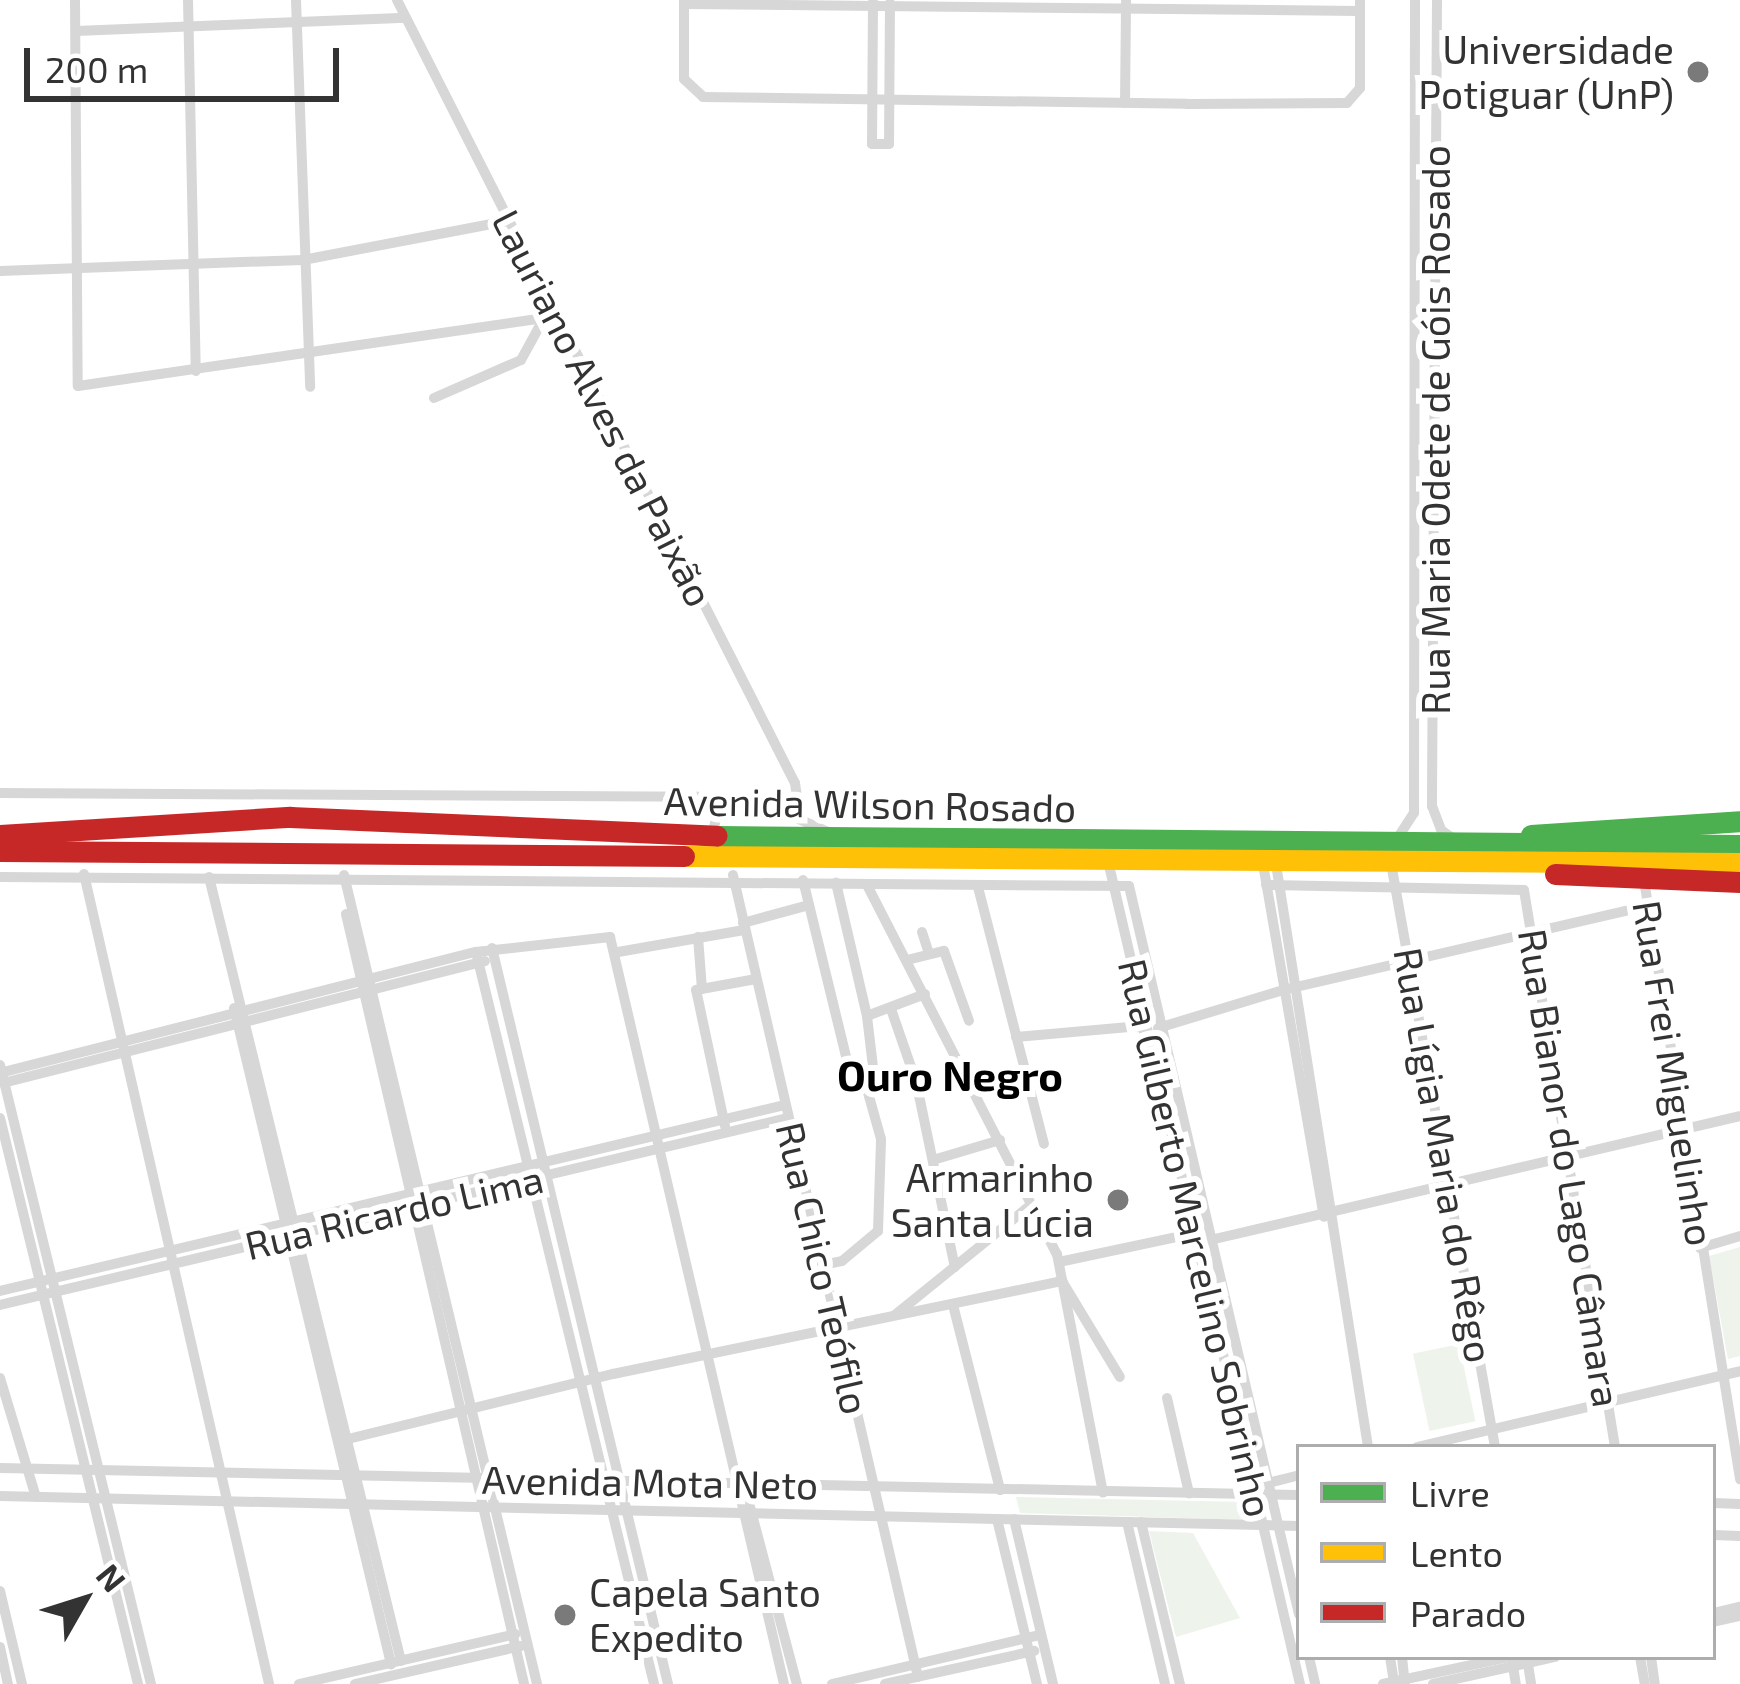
<!DOCTYPE html>
<meta charset="utf-8">
<style>
body{margin:0}
#map{position:relative;width:1740px;height:1684px;overflow:hidden;background:#fff;font-family:"Exo 2",sans-serif}
div>[style]{position:absolute}
.green>*{inset:0;background:#eef3ec;transform-origin:0 0}
.street>*{height:10px;margin:-5px;padding:0 5px;transform-origin:5px;border-radius:5px;background:#d7d7d7}
.fast>*{height:21px;margin:-10.5px;padding:0 10.5px;transform-origin:10.5px;border-radius:10.5px;background:#4caf50}
.slow>*{height:21px;margin:-10.5px;padding:0 10.5px;transform-origin:10.5px;border-radius:10.5px;background:#ffc107}
.jam>*{height:21px;margin:-10.5px;padding:0 10.5px;transform-origin:10.5px;border-radius:10.5px;background:#c62828}
.dots>*{width:33px;height:33px;translate:-50% -50%;box-sizing:border-box;border:6px solid #fff;border-radius:50%}
span{translate:-50% -50%;white-space:nowrap;text-align:center;line-height:1.15;-webkit-text-stroke:12px #fff;paint-order:stroke}
.poi-label{font-size:39px;color:#333}
.right{translate:-100% -50%;text-align:right}
.left{translate:0 -50%;text-align:left}
.street-label{font-size:39px;color:#333}
.neighbourhood-label{font-size:42px;color:#000;font-weight:700}
.legend{position:absolute;left:1296px;top:1444px;width:420px;height:216px;box-sizing:border-box;background:#fff;border:3px solid #adadad;margin:0;padding:15px 21px;list-style:none;font-size:36px;color:#333}
.legend li{display:flex;align-items:center;gap:24px;height:60px}
.legend b{width:60px;border:3px solid #adadad}
.north{position:absolute;left:24px;top:1540px;width:120px;height:120px;-webkit-text-stroke:9px #fff;paint-order:stroke;rotate:51deg;font-size:33px;font-weight:700;line-height:48px;text-align:center;color:#333}
.north::after{content:'';display:block;margin:auto;width:42px;height:54px;background:#333;clip-path:polygon(50% 0,100% 100%,50% 72%,0 100%)}
.scale{position:absolute;left:24px;top:48px;width:315px;height:54px;box-sizing:border-box;border:6px solid #333;border-top:0;padding-left:15px;font-size:36px;line-height:42px;white-space:nowrap;color:#333;-webkit-text-stroke:9px #fff;paint-order:stroke}
</style>
<div id="map">
<div class="green">
<i style="clip-path:polygon(1740px 1247px,1740px 1356px,1728px 1359px,1709px 1256px)"></i>
<i style="left:1459px;top:1344px;width:79px;height:47px;rotate:78deg"></i>
<i style="clip-path:polygon(1016px 1497px,1245px 1502px,1250px 1520px,1020px 1513px)"></i>
<i style="clip-path:polygon(1149px 1531px,1193px 1533px,1240px 1618px,1176px 1637px)"></i>
</div>
<div class="street">
<i style="left:75px;top:0;width:386px;rotate:89.6deg"></i>
<i style="left:78px;top:386px;width:471px;rotate:-8.3deg"></i>
<i style="left:544px;top:318px;width:48px;rotate:118.7deg"></i>
<i style="left:521px;top:360px;width:95px;rotate:156.4deg"></i>
<i style="left:188px;top:0;width:371px;rotate:88.8deg"></i>
<i style="left:296px;top:0;width:387px;rotate:87.9deg"></i>
<i style="left:397px;top:0;width:878px;rotate:63.06deg"></i>
<i style="left:795px;top:783px;width:36px;rotate:82deg"></i>
<i style="left:684px;top:0;width:79px;rotate:90deg"></i>
<i style="left:684px;top:79px;width:26px;rotate:43deg"></i>
<i style="left:703px;top:97px;width:484px;rotate:0.8deg"></i>
<i style="left:1187px;top:104px;width:160px;rotate:-0.4deg"></i>
<i style="left:1347px;top:103px;width:20px;rotate:-49deg"></i>
<i style="left:1360px;top:88px;width:88px;rotate:-90deg"></i>
<i style="left:1437px;top:0;width:806px;rotate:90.36deg"></i>
<i style="left:1432px;top:806px;width:26px;rotate:69deg"></i>
<i style="left:1441px;top:830px;width:19px;rotate:35deg"></i>
<i style="left:873px;top:2px;width:142px;rotate:90.4deg"></i>
<i style="left:872px;top:144px;width:17px"></i>
<i style="left:889px;top:144px;width:141px;rotate:-89.6deg"></i>
<i style="left:684px;top:4px;width:676px;rotate:0.59deg"></i>
<i style="left:76px;top:31px;width:330px;rotate:-2.3deg"></i>
<i style="left:1125px;top:103px;width:103px;rotate:-89.4deg"></i>
<i style="left:0;top:271px;width:303px;rotate:-2.1deg"></i>
<i style="left:303px;top:260px;width:208px;rotate:-10.8deg"></i>
<i style="left:0;top:793px;width:749px;rotate:0.31deg"></i>
<i style="left:749px;top:797px;width:96px;rotate:23.9deg"></i>
<i style="left:704px;top:797px;width:22px;rotate:54deg"></i>
<i style="left:717px;top:815px;width:21px;rotate:104deg"></i>
<i style="left:1395px;top:842px;width:35px;rotate:-57deg"></i>
<i style="left:1414px;top:813px;width:813px;rotate:-89.93deg"></i>
<i style="left:1108px;top:861px;width:845px;rotate:76.87deg"></i>
<i style="left:1391px;top:863px;width:593px;rotate:79.9deg"></i>
<i style="left:1263px;top:864px;width:358px;rotate:80.2deg"></i>
<i style="left:1276px;top:864px;width:590px;rotate:81.03deg"></i>
<i style="left:84px;top:874px;width:831px;rotate:77.13deg"></i>
<i style="left:344px;top:875px;width:832px;rotate:76.58deg"></i>
<i style="left:733px;top:875px;width:823px;rotate:77.01deg"></i>
<i style="left:0;top:877px;width:1129px;rotate:0.46deg"></i>
<i style="left:1129px;top:886px;width:748px;rotate:76.86deg"></i>
<i style="left:209px;top:877px;width:807px;rotate:76.24deg"></i>
<i style="left:803px;top:880px;width:199px;rotate:76.3deg"></i>
<i style="left:850px;top:1073px;width:17px;rotate:31deg"></i>
<i style="left:865px;top:1082px;width:11px;rotate:-38deg"></i>
<i style="left:874px;top:1075px;width:59px;rotate:-96.8deg"></i>
<i style="left:867px;top:1016px;width:137px;rotate:-103.1deg"></i>
<i style="left:1644px;top:880px;width:607px;rotate:80.89deg"></i>
<i style="left:867px;top:885px;width:415px;rotate:62.8deg"></i>
<i style="left:1057px;top:1254px;width:243px;rotate:79.1deg"></i>
<i style="left:1266px;top:885px;width:258px;rotate:1.1deg"></i>
<i style="left:1524px;top:890px;width:564px;rotate:80.72deg"></i>
<i style="left:978px;top:887px;width:265px;rotate:75.6deg"></i>
<i style="left:346px;top:914px;width:790px;rotate:76.98deg"></i>
<i style="left:743px;top:923px;width:68px;rotate:-15.3deg"></i>
<i style="left:922px;top:932px;width:20px;rotate:72deg"></i>
<i style="left:698px;top:937px;width:52px;rotate:85.6deg"></i>
<i style="left:492px;top:948px;width:757px;rotate:76.55deg"></i>
<i style="left:476px;top:952px;width:753px;rotate:76.33deg"></i>
<i style="left:618px;top:952px;width:128px;rotate:-9.9deg"></i>
<i style="left:907px;top:960px;width:38px;rotate:-14deg"></i>
<i style="left:944px;top:951px;width:74px;rotate:70.3deg"></i>
<i style="left:234px;top:1008px;width:675px;rotate:76.54deg"></i>
<i style="left:891px;top:1009px;width:76px;rotate:70.9deg"></i>
<i style="left:916px;top:1081px;width:190px;rotate:78.2deg"></i>
<i style="left:867px;top:1016px;width:62px;rotate:-20.8deg"></i>
<i style="left:1158px;top:1028px;width:131px;rotate:-16.9deg"></i>
<i style="left:1283px;top:990px;width:375px;rotate:-13deg"></i>
<i style="left:1016px;top:1037px;width:125px;rotate:-5deg"></i>
<i style="left:1141px;top:1026px;width:9px;rotate:63deg"></i>
<i style="left:0;top:1065px;width:637px;rotate:76.29deg"></i>
<i style="left:0;top:1073px;width:491px;rotate:-14.3deg"></i>
<i style="left:476px;top:952px;width:135px;rotate:-6.4deg"></i>
<i style="left:610px;top:937px;width:767px;rotate:76.89deg"></i>
<i style="left:872px;top:1078px;width:40px;rotate:-8.5deg"></i>
<i style="left:3px;top:1083px;width:497px;rotate:-14.2deg"></i>
<i style="left:0;top:1118px;width:583px;rotate:76.3deg"></i>
<i style="left:725px;top:1126px;width:139px;rotate:-102deg"></i>
<i style="left:696px;top:990px;width:61px;rotate:-10.4deg"></i>
<i style="left:933px;top:1160px;width:70px;rotate:-16.6deg"></i>
<i style="left:1206px;top:1241px;width:548px;rotate:-13.17deg"></i>
<i style="left:1700px;top:1248px;width:42px;rotate:-16.7deg"></i>
<i style="left:1059px;top:1262px;width:139px;rotate:-12deg"></i>
<i style="left:822px;top:1265px;width:20px;rotate:-11deg"></i>
<i style="left:842px;top:1261px;width:47px;rotate:-39.8deg"></i>
<i style="left:878px;top:1231px;width:92px;rotate:-88.1deg"></i>
<i style="left:881px;top:1139px;width:59px;rotate:-105.7deg"></i>
<i style="left:1062px;top:1281px;width:112px;rotate:58.9deg"></i>
<i style="left:0;top:1291px;width:807px;rotate:-13.33deg"></i>
<i style="left:0;top:1305px;width:810px;rotate:-13.35deg"></i>
<i style="left:953px;top:1305px;width:191px;rotate:75.7deg"></i>
<i style="left:895px;top:1315px;width:176px;rotate:-39deg"></i>
<i style="left:0;top:1378px;width:124px;rotate:73.2deg"></i>
<i style="left:1167px;top:1398px;width:98px;rotate:77deg"></i>
<i style="left:348px;top:1439px;width:273px;rotate:-13.8deg"></i>
<i style="left:613px;top:1374px;width:459px;rotate:-11.7deg"></i>
<i style="left:1417px;top:1447px;width:332px;rotate:-13.2deg"></i>
<i style="left:0;top:1468px;width:1299px;rotate:1.19deg"></i>
<i style="left:1268px;top:1483px;width:32px;rotate:-14deg"></i>
<i style="left:744px;top:1484px;width:207px;rotate:75.2deg"></i>
<i style="left:0;top:1496px;width:1299px;rotate:1.32deg"></i>
<i style="left:1713px;top:1503px;width:27px;rotate:2deg"></i>
<i style="left:997px;top:1519px;width:170px;rotate:76.4deg"></i>
<i style="left:1014px;top:1519px;width:170px;rotate:76.7deg"></i>
<i style="left:1127px;top:1522px;width:166px;rotate:76.8deg"></i>
<i style="left:1141px;top:1522px;width:167px;rotate:76.5deg"></i>
<i style="left:1713px;top:1535px;width:27px;rotate:2deg"></i>
<i style="left:0;top:1591px;width:96px;rotate:76.7deg"></i>
<i style="left:1713px;top:1613px;width:28px;rotate:-13deg"></i>
<i style="left:1713px;top:1622px;width:28px;rotate:-13deg"></i>
<i style="left:0;top:1647px;width:38px;rotate:78deg"></i>
<i style="left:1309px;top:1657px;width:28px;rotate:77deg"></i>
<i style="left:1390px;top:1657px;width:26px;rotate:81deg"></i>
<i style="left:1402px;top:1657px;width:27px;rotate:84deg"></i>
<i style="left:1640px;top:1657px;width:27px;rotate:80deg"></i>
<i style="left:1651px;top:1657px;width:27px;rotate:82deg"></i>
<i style="left:1527px;top:1658px;width:26px;rotate:81deg"></i>
<i style="left:1512px;top:1660px;width:24px;rotate:81deg"></i>
<i style="left:299px;top:1684px;width:222px;rotate:-13deg"></i>
<i style="left:355px;top:1684px;width:170px;rotate:-12.9deg"></i>
<i style="left:832px;top:1684px;width:214px;rotate:-13.3deg"></i>
<i style="left:885px;top:1684px;width:153px;rotate:-12.5deg"></i>
<i style="left:1383px;top:1684px;width:129px;rotate:-12.1deg"></i>
<i style="left:1433px;top:1684px;width:125px;rotate:-12.5deg"></i>
</div>
<div class="fast">
<i style="left:1531px;top:835px;width:209px;rotate:-3.8deg"></i>
<i style="left:717px;top:836px;width:1023px;rotate:0.5deg"></i>
</div>
<div class="slow">
<i style="left:684px;top:856px;width:1056px;rotate:0.38deg"></i>
</div>
<div class="jam">
<i style="left:0;top:835px;width:291px;rotate:-3.6deg"></i>
<i style="left:290px;top:817px;width:427px;rotate:2.5deg"></i>
<i style="left:0;top:851px;width:684px;rotate:0.42deg"></i>
<i style="left:1555px;top:874px;width:185px;rotate:2.5deg"></i>
</div>
<div class="dots">
<i style="left:1698px;top:72px;background:#7a7a7a"></i>
<i style="left:1118px;top:1200px;background:#7a7a7a"></i>
<i style="left:565px;top:1615px;background:#7a7a7a"></i>
</div>
<div class="poi-label">
<span class="right" style="left:1674px;top:72px">Universidade<br>Potiguar (UnP)</span>
<span class="right" style="left:1094px;top:1200px">Armarinho<br>Santa Lúcia</span>
<span class="left" style="left:589px;top:1615px">Capela Santo<br>Expedito</span>
</div>
<div class="street-label">
<span style="left:603px;top:408px;rotate:63deg">Lauriano Alves da Paixão</span>
<span style="left:1435px;top:430px;rotate:-90deg">Rua Maria Odete de Góis Rosado</span>
<span style="left:870px;top:804px;rotate:1deg">Avenida Wilson Rosado</span>
<span style="left:1674px;top:1073px;rotate:81deg">Rua Frei Miguelinho</span>
<span style="left:1444px;top:1155px;rotate:80deg">Rua Lígia Maria do Rêgo</span>
<span style="left:1570px;top:1168px;rotate:81deg">Rua Bianor do Lago Câmara</span>
<span style="left:394px;top:1212px;rotate:-13deg">Rua Ricardo Lima</span>
<span style="left:1196px;top:1238px;rotate:77deg">Rua Gilberto Marcelino Sobrinho</span>
<span style="left:823px;top:1268px;rotate:77deg">Rua Chico Teófilo</span>
<span style="left:650px;top:1482px;rotate:1deg">Avenida Mota Neto</span>
</div>
<div class="neighbourhood-label">
<span style="left:950px;top:1074px">Ouro Negro</span>
</div>
<ul class="legend">
<li><b style="height:15px;background:#4caf50"></b>Livre</li>
<li><b style="height:15px;background:#ffc107"></b>Lento</li>
<li><b style="height:15px;background:#c62828"></b>Parado</li>
</ul>
<div class="north">N</div>
<div class="scale">200 m</div>
</div>
